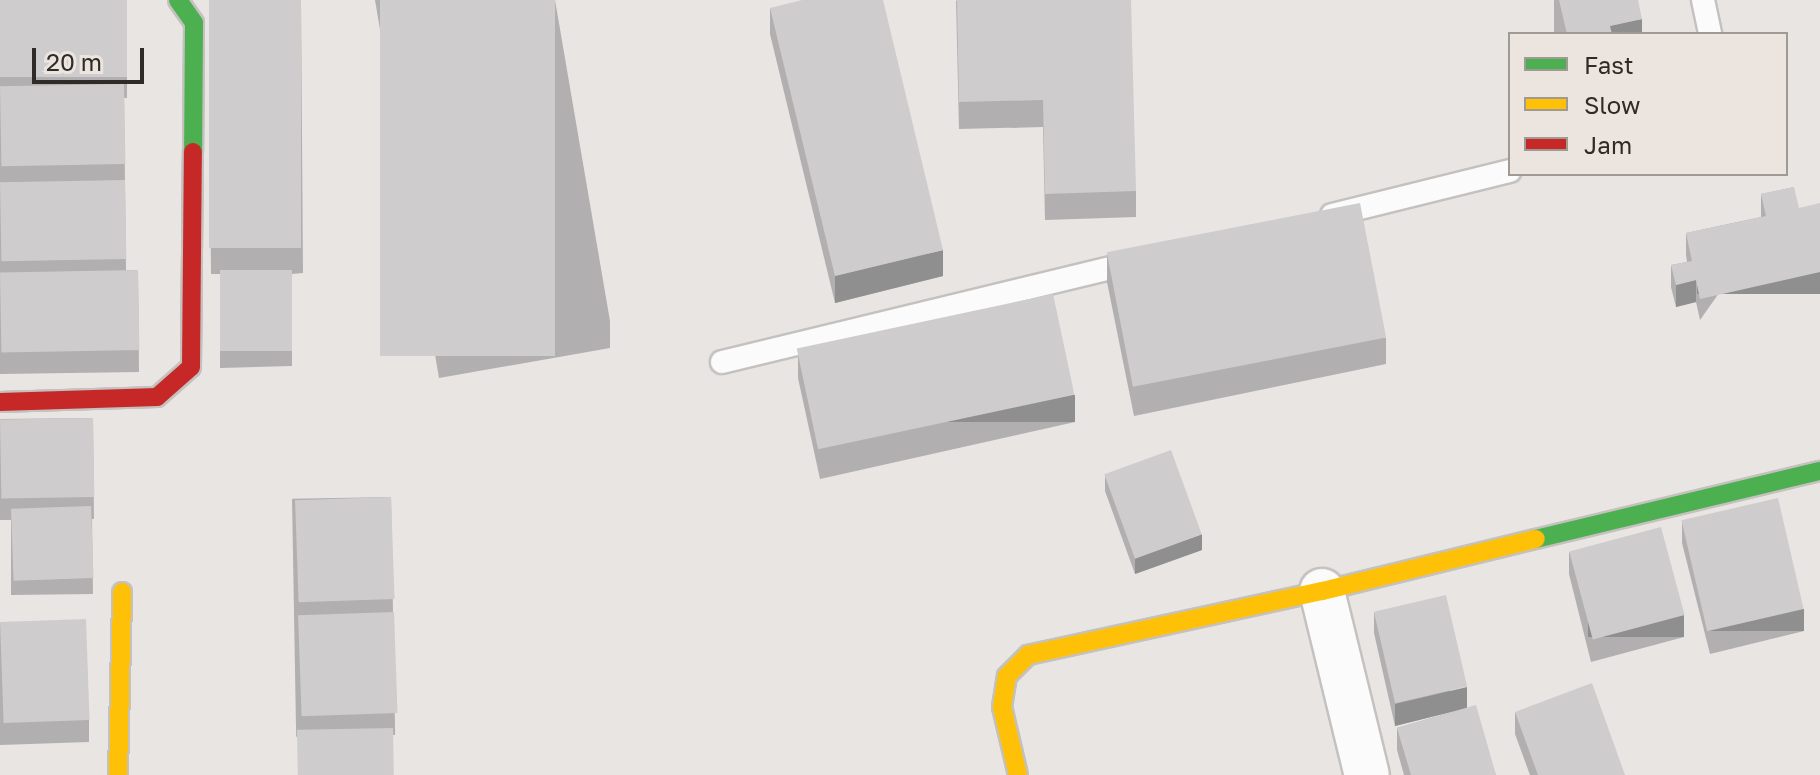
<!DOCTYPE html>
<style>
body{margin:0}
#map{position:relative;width:1820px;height:775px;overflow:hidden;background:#e8e5e2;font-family:"Golos Text",sans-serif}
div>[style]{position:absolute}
.roads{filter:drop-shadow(2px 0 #c4c1bf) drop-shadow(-2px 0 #c4c1bf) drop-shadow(0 2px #c4c1bf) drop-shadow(0 -2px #c4c1bf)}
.lane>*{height:22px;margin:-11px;padding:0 11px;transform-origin:11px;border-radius:11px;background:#fcfbfb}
.street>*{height:44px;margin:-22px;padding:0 22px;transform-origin:22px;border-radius:22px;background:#fcfbfb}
.fast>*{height:18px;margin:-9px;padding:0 9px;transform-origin:9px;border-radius:9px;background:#4caf50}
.slow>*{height:18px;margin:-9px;padding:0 9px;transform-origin:9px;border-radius:9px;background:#ffc107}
.jam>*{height:18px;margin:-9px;padding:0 9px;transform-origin:9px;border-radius:9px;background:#c62828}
.wall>*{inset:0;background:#b1afb0;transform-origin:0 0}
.shaded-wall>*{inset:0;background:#908f90;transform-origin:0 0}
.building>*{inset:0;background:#cecccd;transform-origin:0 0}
span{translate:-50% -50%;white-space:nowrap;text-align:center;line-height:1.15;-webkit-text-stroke:7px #ece4de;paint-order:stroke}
.legend{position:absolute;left:1508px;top:32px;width:280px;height:144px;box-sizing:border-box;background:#ece4de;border:2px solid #a09a95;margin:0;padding:10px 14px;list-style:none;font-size:24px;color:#2e2b28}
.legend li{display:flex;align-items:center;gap:16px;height:40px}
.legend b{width:40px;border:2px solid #a09a95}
.scale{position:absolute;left:32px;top:48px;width:112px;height:36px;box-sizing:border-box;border:4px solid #2e2b28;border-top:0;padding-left:10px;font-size:24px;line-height:28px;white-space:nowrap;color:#2e2b28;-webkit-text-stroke:6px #ece4de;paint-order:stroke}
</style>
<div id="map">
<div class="roads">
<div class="lane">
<i style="left:1703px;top:0;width:35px;rotate:78deg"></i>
<i style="left:1332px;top:215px;width:183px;rotate:-13.9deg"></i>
<i style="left:722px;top:362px;width:426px;rotate:-13.6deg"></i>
</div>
<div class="street">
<i style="left:1322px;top:591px;width:189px;rotate:76.3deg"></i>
</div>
<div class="fast">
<i style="left:178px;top:0;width:28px;rotate:55deg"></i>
<i style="left:194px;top:23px;width:129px;rotate:90.4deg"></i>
<i style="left:1536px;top:539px;width:292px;rotate:-13.5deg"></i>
</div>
<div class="slow">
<i style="left:118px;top:775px;width:183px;rotate:-88.7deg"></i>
<i style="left:1018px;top:775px;width:70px;rotate:-103.2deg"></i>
<i style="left:1002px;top:707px;width:31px;rotate:-81deg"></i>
<i style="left:1007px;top:676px;width:30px;rotate:-45deg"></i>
<i style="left:1028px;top:655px;width:301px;rotate:-12.3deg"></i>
<i style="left:1322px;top:591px;width:220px;rotate:-13.7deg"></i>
</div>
<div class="jam">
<i style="left:0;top:402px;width:157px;rotate:-1.8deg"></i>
<i style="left:157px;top:397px;width:45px;rotate:-41.4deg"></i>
<i style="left:191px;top:367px;width:215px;rotate:-89.5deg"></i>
</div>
</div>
<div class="wall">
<i style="clip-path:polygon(0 0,127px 0,127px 98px,124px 98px,126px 270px,138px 270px,139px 372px,0 374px)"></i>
<i style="clip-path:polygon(209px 0,301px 0,303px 273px,292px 274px,292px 366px,220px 368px,220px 274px,211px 274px)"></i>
<i style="clip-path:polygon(375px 0,555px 0,610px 321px,610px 348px,439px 378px)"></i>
<i style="clip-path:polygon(956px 0,1136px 191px,1136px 217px,1045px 220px,1043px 127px,959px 129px)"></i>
<i style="left:1554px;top:0;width:84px;height:35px"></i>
<i style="clip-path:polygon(770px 8px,943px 276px,835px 303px,770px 34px)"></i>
<i style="clip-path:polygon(1794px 187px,1700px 320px,1696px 302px,1676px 307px,1671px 287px,1671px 265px,1687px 262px,1686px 255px,1686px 233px,1761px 217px,1761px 194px)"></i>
<i style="clip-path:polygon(1107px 255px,1386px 338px,1386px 364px,1134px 416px,1107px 282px)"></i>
<i style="clip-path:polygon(798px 352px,1075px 422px,820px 479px,798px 378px)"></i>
<i style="clip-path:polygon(93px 418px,94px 519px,92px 519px,93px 594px,11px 595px,11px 520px,0 520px,0 419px)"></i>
<i style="clip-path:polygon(1105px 475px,1202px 550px,1135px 574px,1105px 491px)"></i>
<i style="left:391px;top:497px;width:238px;height:99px;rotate:89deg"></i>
<i style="clip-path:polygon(1682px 521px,1804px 631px,1710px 654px,1682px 543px)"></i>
<i style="clip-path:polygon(1569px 552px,1684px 637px,1591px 662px,1569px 574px)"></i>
<i style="clip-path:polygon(1374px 612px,1467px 708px,1496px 775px,1404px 775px,1397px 750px,1397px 728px,1459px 710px,1395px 726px,1374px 633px)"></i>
<i style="clip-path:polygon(0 622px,89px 720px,89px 742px,0 745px)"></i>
<i style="clip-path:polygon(1515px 712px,1625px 775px,1530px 775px,1515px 734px)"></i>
</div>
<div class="shaded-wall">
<i style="clip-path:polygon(1642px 19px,1642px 34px,1610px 34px,1610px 26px)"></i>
<i style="clip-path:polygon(943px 250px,943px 276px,835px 303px,835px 276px)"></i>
<i style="left:1820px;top:272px;width:22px;height:123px;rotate:90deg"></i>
<i style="clip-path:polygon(1696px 280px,1696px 302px,1676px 307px,1676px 285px)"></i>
<i style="left:1075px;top:395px;width:27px;height:262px;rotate:90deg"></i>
<i style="clip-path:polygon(1202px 534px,1202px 550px,1135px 574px,1135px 558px)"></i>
<i style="left:1804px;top:609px;width:22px;height:97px;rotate:90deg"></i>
<i style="left:1684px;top:615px;width:22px;height:96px;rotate:90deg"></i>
<i style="clip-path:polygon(1467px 687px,1467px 708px,1395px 726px,1395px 704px)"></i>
</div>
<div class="building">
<i style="left:0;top:0;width:127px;height:77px"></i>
<i style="left:209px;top:0;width:92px;height:248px"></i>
<i style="left:380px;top:0;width:175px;height:356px"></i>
<i style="clip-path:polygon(802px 0,883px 0,943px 250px,835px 276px,770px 8px)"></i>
<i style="clip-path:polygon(957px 0,1131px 0,1136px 191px,1045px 194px,1043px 100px,959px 102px)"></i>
<i style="clip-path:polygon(1559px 0,1638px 0,1642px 19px,1610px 26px,1612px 34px,1567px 34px)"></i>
<i style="left:124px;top:84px;width:80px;height:124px;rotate:89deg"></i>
<i style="left:125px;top:180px;width:79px;height:125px;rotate:89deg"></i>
<i style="clip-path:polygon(1794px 187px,1799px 208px,1820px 203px,1820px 272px,1700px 299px,1696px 280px,1676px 285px,1671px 265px,1692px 261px,1686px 233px,1766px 216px,1761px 194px)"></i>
<i style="left:1360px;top:203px;width:137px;height:258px;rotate:79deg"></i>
<i style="left:138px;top:270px;width:80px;height:138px;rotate:89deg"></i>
<i style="left:292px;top:270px;width:81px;height:72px;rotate:90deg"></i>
<i style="left:1053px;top:294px;width:103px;height:262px;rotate:78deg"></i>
<i style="left:93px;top:418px;width:79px;height:93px;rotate:89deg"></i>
<i style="left:1171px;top:450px;width:90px;height:71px;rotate:70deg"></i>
<i style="left:391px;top:497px;width:102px;height:96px;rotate:88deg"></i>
<i style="left:1778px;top:498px;width:114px;height:99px;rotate:77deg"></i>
<i style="left:91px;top:506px;width:72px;height:80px;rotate:88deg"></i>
<i style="left:1661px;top:527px;width:91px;height:95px;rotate:75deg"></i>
<i style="left:1446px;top:595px;width:94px;height:74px;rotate:77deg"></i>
<i style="left:394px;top:612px;width:101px;height:96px;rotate:88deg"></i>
<i style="left:86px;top:619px;width:101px;height:86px;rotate:88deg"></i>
<i style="clip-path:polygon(1592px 683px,1625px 775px,1538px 775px,1515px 712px)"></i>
<i style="clip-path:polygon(1476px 705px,1496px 775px,1411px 775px,1397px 728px)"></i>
<i style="left:393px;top:728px;width:47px;height:96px;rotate:89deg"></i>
</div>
<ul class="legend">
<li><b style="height:10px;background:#4caf50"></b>Fast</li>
<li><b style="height:10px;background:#ffc107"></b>Slow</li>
<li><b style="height:10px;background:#c62828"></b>Jam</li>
</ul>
<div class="scale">20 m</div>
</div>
